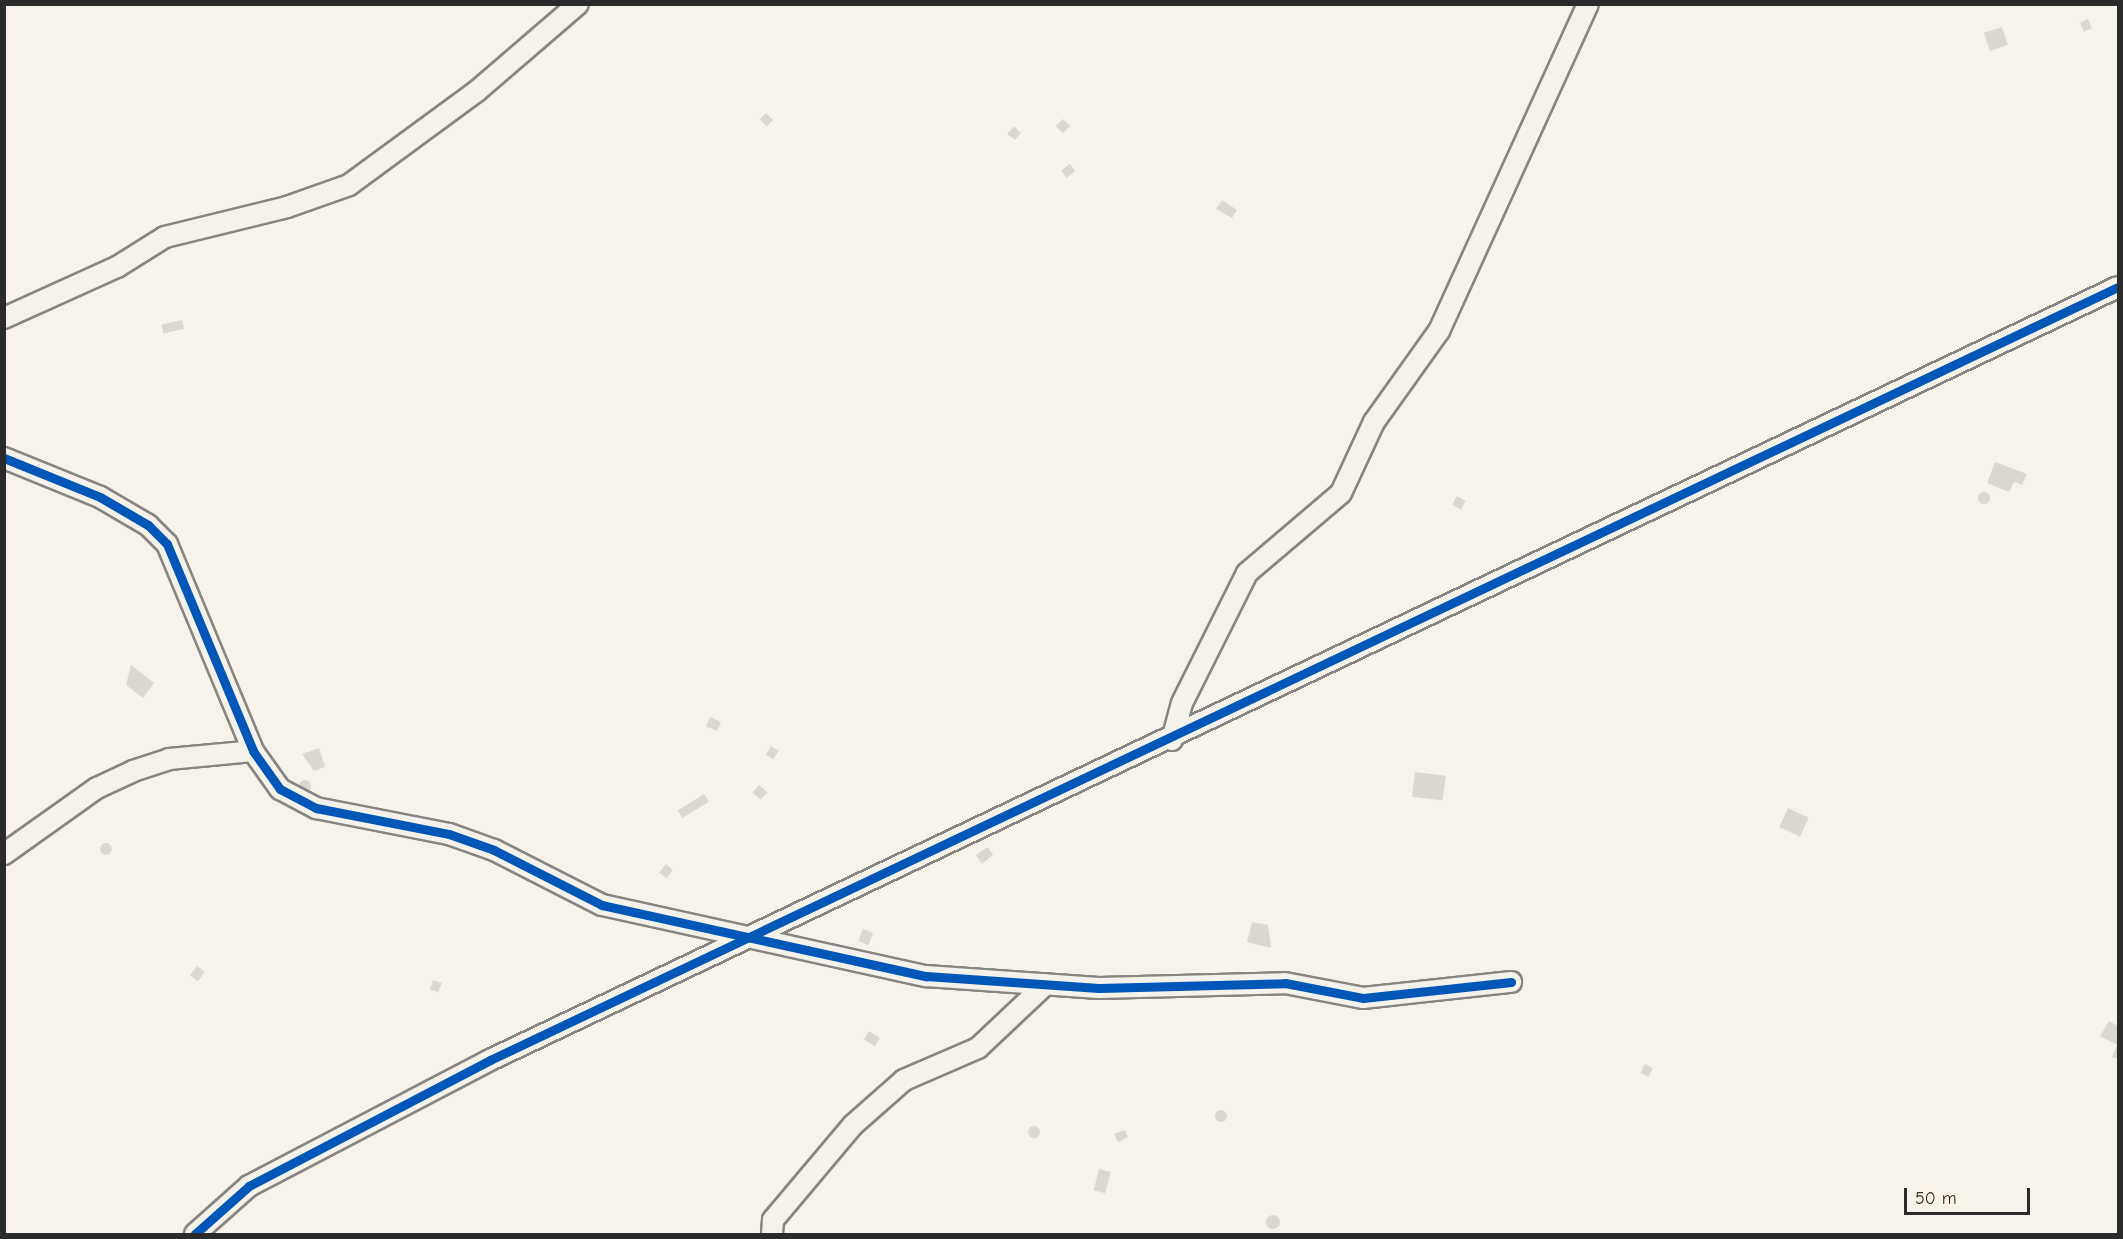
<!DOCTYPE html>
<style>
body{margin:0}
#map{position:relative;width:2123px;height:1239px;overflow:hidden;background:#f7f3ea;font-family:"Comic Neue",sans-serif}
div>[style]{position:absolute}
.building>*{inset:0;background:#dad8d1;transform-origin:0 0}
.round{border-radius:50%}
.roads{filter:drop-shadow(2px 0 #878581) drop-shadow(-2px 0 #878581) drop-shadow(0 2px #878581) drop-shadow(0 -2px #878581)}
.minor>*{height:20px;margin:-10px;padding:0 10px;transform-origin:10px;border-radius:10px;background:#f5f2ec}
.cycleway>*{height:9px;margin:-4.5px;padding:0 4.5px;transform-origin:4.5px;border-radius:4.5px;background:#0057b8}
span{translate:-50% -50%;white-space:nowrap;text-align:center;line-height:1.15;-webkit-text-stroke:4.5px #fcf5e5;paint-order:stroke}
.frame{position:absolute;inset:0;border:6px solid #2b2b2b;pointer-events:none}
.scale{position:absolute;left:1904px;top:1188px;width:126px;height:27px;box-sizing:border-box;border:3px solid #2b2b2b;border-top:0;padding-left:8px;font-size:18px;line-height:21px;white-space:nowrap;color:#2b2b2b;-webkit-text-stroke:4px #fcf5e5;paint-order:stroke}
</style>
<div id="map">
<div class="building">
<i style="left:2088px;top:19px;width:10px;height:9px;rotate:66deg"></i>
<i style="left:2002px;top:27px;width:19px;height:19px;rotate:72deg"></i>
<i style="left:766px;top:113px;width:10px;height:9px;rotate:45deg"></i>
<i style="left:1063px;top:119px;width:10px;height:10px;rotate:45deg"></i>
<i style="clip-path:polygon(1014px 126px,1021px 133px,1015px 140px,1007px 134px)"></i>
<i style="left:1070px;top:164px;width:9px;height:11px;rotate:54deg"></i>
<i style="clip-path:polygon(1222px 200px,1237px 210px,1232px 218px,1216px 209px)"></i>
<i style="left:182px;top:320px;width:9px;height:21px;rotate:77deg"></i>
<i style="clip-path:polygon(1995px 462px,2027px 474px,2022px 485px,2014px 482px,2009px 492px,1987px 483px)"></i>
<i class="round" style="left:1978px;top:492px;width:12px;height:12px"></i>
<i style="left:1457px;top:496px;width:10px;height:10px;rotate:29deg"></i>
<i style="clip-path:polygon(131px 665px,154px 683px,143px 698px,126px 685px)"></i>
<i style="left:710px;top:717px;width:12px;height:10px;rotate:24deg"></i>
<i style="left:771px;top:746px;width:9px;height:10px;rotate:32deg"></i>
<i style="clip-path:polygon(319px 748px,325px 767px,314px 771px,302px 754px)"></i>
<i style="left:1415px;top:772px;width:31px;height:25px;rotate:7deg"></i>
<i class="round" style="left:299px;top:780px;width:12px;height:12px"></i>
<i style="left:759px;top:785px;width:11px;height:10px;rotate:41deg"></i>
<i style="left:704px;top:794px;width:9px;height:31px;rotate:58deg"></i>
<i style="left:1788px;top:808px;width:23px;height:21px;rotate:25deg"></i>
<i class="round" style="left:100px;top:843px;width:12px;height:12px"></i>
<i style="clip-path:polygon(988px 847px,993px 855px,982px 864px,976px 855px)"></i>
<i style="clip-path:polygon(666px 864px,673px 870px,667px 878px,659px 873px)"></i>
<i style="clip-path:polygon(1252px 922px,1268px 925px,1271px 948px,1247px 942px)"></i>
<i style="left:863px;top:929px;width:11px;height:13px;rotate:22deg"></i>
<i style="left:197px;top:966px;width:10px;height:12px;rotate:37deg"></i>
<i style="left:433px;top:980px;width:9px;height:10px;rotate:18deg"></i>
<i style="clip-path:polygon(2109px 1021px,2118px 1026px,2118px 1059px,2112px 1057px,2117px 1045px,2100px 1036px)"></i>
<i style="left:869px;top:1031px;width:13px;height:10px;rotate:32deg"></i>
<i style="left:1645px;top:1064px;width:9px;height:10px;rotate:27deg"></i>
<i class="round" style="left:1215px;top:1110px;width:12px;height:12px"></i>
<i class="round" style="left:1028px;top:1126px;width:12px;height:12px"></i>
<i style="clip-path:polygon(1125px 1130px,1128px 1137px,1118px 1142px,1114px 1134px)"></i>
<i style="left:1099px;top:1169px;width:12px;height:22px;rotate:14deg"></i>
<i class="round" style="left:1266px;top:1215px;width:14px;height:14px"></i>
</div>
<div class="roads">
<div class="minor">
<i style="left:4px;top:318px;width:124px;rotate:-24.3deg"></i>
<i style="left:117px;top:267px;width:57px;rotate:-32deg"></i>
<i style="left:165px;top:237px;width:126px;rotate:-13.8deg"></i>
<i style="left:287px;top:207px;width:66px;rotate:-19.5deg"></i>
<i style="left:349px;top:185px;width:159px;rotate:-36.3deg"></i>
<i style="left:477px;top:91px;width:133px;rotate:-40.7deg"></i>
<i style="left:4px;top:458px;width:104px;rotate:22.1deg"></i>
<i style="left:100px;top:497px;width:56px;rotate:30.3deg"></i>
<i style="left:148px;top:525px;width:27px;rotate:45deg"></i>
<i style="left:167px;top:544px;width:224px;rotate:67.4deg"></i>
<i style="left:253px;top:751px;width:47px;rotate:54.6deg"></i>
<i style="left:280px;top:789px;width:41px;rotate:27.8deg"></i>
<i style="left:316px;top:808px;width:136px;rotate:11.1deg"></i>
<i style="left:449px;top:834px;width:48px;rotate:19.6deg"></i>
<i style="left:494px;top:850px;width:121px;rotate:27deg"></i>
<i style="left:602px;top:905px;width:332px;rotate:12.4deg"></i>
<i style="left:926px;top:976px;width:173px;rotate:4deg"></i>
<i style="left:1099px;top:988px;width:186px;rotate:-1.5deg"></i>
<i style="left:1285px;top:983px;width:79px;rotate:10.9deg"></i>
<i style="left:1363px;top:998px;width:149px;rotate:-6.2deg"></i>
<i style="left:1172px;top:740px;width:38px;rotate:-75deg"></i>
<i style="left:1182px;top:703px;width:145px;rotate:-63.4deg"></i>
<i style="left:1247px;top:573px;width:123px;rotate:-40.4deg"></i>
<i style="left:1341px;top:493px;width:78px;rotate:-65.1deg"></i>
<i style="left:1374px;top:422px;width:112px;rotate:-54.5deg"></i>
<i style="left:1439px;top:331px;width:359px;rotate:-65.5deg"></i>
<i style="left:4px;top:854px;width:114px;rotate:-35.4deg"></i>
<i style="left:97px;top:788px;width:40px;rotate:-25deg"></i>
<i style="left:133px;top:771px;width:38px;rotate:-18deg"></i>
<i style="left:169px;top:759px;width:84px;rotate:-5.4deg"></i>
<i style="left:195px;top:1234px;width:72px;rotate:-41.6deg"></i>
<i style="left:249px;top:1186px;width:272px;rotate:-27.6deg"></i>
<i style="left:490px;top:1060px;width:1802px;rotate:-25.4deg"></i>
<i style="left:772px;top:1234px;width:14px;rotate:-86deg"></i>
<i style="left:773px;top:1220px;width:124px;rotate:-49.9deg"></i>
<i style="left:853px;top:1125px;width:68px;rotate:-41.4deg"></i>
<i style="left:904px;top:1080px;width:81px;rotate:-23.4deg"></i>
<i style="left:978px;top:1048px;width:93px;rotate:-43.3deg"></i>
</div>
</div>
<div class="cycleway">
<i style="left:4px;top:458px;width:104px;rotate:22.1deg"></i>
<i style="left:100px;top:497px;width:56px;rotate:30.3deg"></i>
<i style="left:148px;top:525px;width:27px;rotate:45deg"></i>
<i style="left:167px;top:544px;width:224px;rotate:67.4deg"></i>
<i style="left:253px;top:751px;width:47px;rotate:54.6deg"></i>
<i style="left:280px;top:789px;width:41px;rotate:27.8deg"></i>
<i style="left:316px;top:808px;width:136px;rotate:11.1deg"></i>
<i style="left:449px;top:834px;width:48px;rotate:19.6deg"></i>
<i style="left:494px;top:850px;width:121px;rotate:27deg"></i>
<i style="left:602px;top:905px;width:332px;rotate:12.4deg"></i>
<i style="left:926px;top:976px;width:173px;rotate:4deg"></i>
<i style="left:1099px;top:988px;width:186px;rotate:-1.5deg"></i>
<i style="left:1285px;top:983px;width:79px;rotate:10.9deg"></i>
<i style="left:1363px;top:998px;width:149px;rotate:-6.2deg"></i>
<i style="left:195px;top:1234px;width:72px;rotate:-41.6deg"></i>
<i style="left:249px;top:1186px;width:272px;rotate:-27.6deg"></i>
<i style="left:490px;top:1060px;width:1802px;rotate:-25.4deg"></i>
</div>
<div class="frame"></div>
<div class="scale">50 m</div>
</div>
